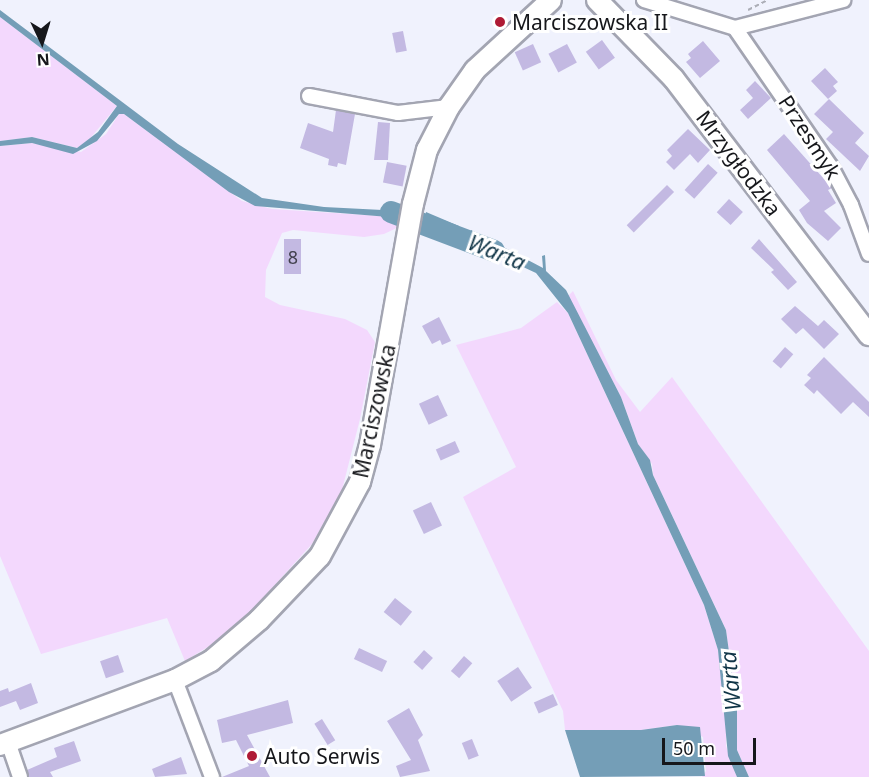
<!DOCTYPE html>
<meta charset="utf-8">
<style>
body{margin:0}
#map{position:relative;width:869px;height:777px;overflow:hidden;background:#f0f2fd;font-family:"Noto Sans",sans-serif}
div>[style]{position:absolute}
.green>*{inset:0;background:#f3d8fd}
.water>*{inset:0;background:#749eb7}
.river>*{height:22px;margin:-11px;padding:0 11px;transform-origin:11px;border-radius:11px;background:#749eb7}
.building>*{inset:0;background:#c3b9e2;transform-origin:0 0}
.path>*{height:2px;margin-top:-1px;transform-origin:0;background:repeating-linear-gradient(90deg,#acaeb7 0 4.5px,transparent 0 7.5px)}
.roads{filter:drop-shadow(2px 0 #a3a5b2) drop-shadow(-2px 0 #a3a5b2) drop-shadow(0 2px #a3a5b2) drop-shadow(0 -2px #a3a5b2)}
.street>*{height:14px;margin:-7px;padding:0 7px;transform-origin:7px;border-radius:7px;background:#fff}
.secondary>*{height:20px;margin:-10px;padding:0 10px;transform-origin:10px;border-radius:10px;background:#fff}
.dots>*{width:16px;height:16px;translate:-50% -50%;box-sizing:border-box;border:3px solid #fff;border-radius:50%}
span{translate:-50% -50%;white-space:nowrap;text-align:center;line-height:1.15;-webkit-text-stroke:6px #fff;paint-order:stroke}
.number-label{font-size:18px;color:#41404d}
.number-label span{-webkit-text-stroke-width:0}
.poi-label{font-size:21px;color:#16171b}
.left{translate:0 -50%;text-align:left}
.street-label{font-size:21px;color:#16171b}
.water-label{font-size:22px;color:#103547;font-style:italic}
.north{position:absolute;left:12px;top:12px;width:60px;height:60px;-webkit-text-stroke:4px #fff;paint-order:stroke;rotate:176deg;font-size:16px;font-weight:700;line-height:24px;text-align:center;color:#16171b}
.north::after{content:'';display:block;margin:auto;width:21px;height:27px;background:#16171b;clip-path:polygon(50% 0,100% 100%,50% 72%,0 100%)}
.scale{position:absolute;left:662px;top:738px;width:94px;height:27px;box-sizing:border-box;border:3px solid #16171b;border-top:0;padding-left:8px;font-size:18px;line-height:21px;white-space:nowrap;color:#16171b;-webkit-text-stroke:4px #fff;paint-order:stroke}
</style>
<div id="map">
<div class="green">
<i style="clip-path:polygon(0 17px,117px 106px,88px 141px,77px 148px,32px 137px,0 141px)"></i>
<i style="clip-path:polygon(119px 114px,124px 114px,242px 201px,272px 209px,397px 217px,403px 225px,384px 234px,364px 237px,293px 230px,282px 233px,266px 270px,265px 297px,280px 305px,345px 319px,367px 330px,375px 342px,360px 419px,342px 490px,312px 544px,232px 632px,185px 661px,167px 618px,41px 654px,0 556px,0 146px,32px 143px,81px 152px,106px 134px)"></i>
<i style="clip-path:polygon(573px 291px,616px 380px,640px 412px,672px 377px,869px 651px,869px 777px,749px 777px,737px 750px,737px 709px,726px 630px,653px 475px,652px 464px,638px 444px,621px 397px,568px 296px)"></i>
<i style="clip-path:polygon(557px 302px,568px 313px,704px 605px,718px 650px,726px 711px,726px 746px,737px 777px,702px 777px,706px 771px,703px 737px,677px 725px,641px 730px,565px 730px,563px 711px,463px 497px,516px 467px,456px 345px,521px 328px)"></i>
</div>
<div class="water">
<i style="clip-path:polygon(0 10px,178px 144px,262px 198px,324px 207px,402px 211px,401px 218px,255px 206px,229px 192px,124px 114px,119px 114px,97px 141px,73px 154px,32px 143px,0 146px,0 141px,32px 137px,77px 148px,98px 132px,117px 106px,0 17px)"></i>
<i style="clip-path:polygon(426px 212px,459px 226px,452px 240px,423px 231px)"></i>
<i style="clip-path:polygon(471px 230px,543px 268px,542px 256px,545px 255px,546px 271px,566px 290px,621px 397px,638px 444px,650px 460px,653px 475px,726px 630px,737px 710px,737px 750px,749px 777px,737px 777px,728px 756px,718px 650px,704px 605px,568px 313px,536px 273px,478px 246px,464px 246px)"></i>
<i style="clip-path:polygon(677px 725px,700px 727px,705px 776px,580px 777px,565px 730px,641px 730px)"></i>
</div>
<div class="river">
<i style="left:391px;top:212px;width:110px;rotate:20.7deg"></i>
</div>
<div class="building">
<i style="left:403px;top:31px;width:20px;height:11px;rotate:79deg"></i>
<i style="left:602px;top:40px;width:22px;height:20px;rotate:54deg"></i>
<i style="clip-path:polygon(703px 41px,720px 61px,700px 78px,686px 62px,691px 58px,688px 54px)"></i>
<i style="left:533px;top:44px;width:20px;height:20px;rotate:66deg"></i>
<i style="left:567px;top:44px;width:21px;height:21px;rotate:62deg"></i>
<i style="clip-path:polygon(825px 68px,838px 82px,833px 86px,837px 91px,828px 99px,811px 81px)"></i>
<i style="clip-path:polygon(755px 81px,771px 98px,748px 119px,740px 110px,753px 98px,746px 90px)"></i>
<i style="clip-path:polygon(829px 99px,864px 133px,855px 143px,869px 156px,860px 171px,826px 139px,833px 132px,814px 114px)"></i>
<i style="clip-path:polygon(336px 110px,355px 114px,346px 165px,338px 163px,337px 167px,328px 165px,329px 159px,300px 148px,308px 123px,333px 132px)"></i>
<i style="clip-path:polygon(378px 122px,390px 123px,388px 160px,374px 160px)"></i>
<i style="clip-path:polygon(688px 129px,710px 150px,698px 163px,690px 154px,674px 170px,666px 162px,672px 156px,667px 150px)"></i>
<i style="clip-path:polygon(784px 134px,832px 188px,828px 190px,836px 203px,824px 211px,841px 228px,828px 241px,807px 223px,799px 210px,810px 201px,767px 150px)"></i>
<i style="left:387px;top:162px;width:20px;height:21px;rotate:11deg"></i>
<i style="left:708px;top:164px;width:13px;height:35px;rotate:42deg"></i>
<i style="left:667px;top:185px;width:10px;height:57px;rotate:45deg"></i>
<i style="left:729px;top:199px;width:19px;height:18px;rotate:43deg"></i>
<i style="left:284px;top:239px;width:17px;height:35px"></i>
<i style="clip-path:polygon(759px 239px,797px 282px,788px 290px,771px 272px,774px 270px,751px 248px)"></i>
<i style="clip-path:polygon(795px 306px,818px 326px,824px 320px,839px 334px,824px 349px,803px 328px,796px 334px,781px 319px)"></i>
<i style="clip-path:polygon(439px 317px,451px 341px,442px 345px,440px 340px,432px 344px,422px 326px)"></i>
<i style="left:785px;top:347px;width:11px;height:19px;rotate:41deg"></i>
<i style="clip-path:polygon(824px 357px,869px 402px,869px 417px,853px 402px,841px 414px,817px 390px,814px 394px,804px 385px,811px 378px,807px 375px)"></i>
<i style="left:438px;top:395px;width:23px;height:21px;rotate:65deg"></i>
<i style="left:455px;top:441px;width:12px;height:21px;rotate:66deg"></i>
<i style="left:431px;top:502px;width:26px;height:20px;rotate:65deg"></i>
<i style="left:395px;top:598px;width:22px;height:18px;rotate:39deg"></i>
<i style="left:359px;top:648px;width:31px;height:12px;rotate:25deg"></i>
<i style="left:424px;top:650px;width:12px;height:16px;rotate:42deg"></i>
<i style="left:118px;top:655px;width:18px;height:19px;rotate:71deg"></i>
<i style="left:464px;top:656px;width:11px;height:20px;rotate:41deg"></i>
<i style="left:518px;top:667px;width:25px;height:25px;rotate:56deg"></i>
<i style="clip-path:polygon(31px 683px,38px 703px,20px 710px,16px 701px,0 707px,0 691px,8px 688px,9px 692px)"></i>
<i style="left:553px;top:694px;width:12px;height:21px;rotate:66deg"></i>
<i style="clip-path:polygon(288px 700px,293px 723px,247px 735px,270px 777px,222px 777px,249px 766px,236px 740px,222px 743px,217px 720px)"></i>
<i style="clip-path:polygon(409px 708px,423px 735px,418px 740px,430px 771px,400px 777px,396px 766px,411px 760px,387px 721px)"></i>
<i style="left:322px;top:719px;width:25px;height:9px;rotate:58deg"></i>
<i style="left:472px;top:739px;width:18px;height:11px;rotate:68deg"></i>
<i style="clip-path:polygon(74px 741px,81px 761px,50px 772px,53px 777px,29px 777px,27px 770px,57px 757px,54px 748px)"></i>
<i style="clip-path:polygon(181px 757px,187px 774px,155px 777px,152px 769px)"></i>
</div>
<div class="path">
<i style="left:748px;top:10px;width:22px;rotate:-27deg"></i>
</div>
<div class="roads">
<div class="street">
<i style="left:644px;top:0;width:95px;rotate:17.1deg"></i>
<i style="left:735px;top:28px;width:112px;rotate:-14.5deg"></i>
<i style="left:735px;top:28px;width:169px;rotate:55.4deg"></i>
<i style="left:831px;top:167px;width:43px;rotate:62.2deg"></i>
<i style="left:851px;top:205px;width:52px;rotate:69.8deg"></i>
<i style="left:309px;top:96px;width:91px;rotate:10.8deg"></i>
<i style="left:398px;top:113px;width:51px;rotate:-6.7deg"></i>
<i style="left:175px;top:680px;width:104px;rotate:69.1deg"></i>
<i style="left:8px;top:742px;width:37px;rotate:71deg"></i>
</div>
<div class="secondary">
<i style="left:597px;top:0;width:110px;rotate:45.7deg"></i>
<i style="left:674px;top:79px;width:322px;rotate:52.7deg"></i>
<i style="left:0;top:745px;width:187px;rotate:-20.4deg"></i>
<i style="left:175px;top:680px;width:41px;rotate:-27.8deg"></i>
<i style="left:211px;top:661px;width:63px;rotate:-40.5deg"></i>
<i style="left:259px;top:620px;width:88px;rotate:-46.4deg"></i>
<i style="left:320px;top:556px;width:84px;rotate:-61.6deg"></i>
<i style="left:360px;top:482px;width:38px;rotate:-75deg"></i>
<i style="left:370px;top:445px;width:245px;rotate:-79.9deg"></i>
<i style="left:413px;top:204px;width:56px;rotate:-75.5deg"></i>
<i style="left:427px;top:150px;width:48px;rotate:-62.9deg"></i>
<i style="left:449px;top:107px;width:45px;rotate:-54.9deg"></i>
<i style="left:475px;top:70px;width:103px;rotate:-42.6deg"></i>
</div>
</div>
<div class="dots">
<i style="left:500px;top:22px;background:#af1b35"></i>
<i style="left:252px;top:756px;background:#af1b35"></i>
</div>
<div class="number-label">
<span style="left:293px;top:257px">8</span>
</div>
<div class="poi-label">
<span class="left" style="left:512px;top:22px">Marciszowska II</span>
<span class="left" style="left:264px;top:756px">Auto Serwis</span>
</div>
<div class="street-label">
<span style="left:810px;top:137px;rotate:57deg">Przesmyk</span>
<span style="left:739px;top:163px;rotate:53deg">Mrzygłodzka</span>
<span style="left:374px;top:411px;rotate:-78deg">Marciszowska</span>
</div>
<div class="water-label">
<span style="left:497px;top:252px;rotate:22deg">Warta</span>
<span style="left:730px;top:681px;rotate:-95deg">Warta</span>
</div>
<div class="north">N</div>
<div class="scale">50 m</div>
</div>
